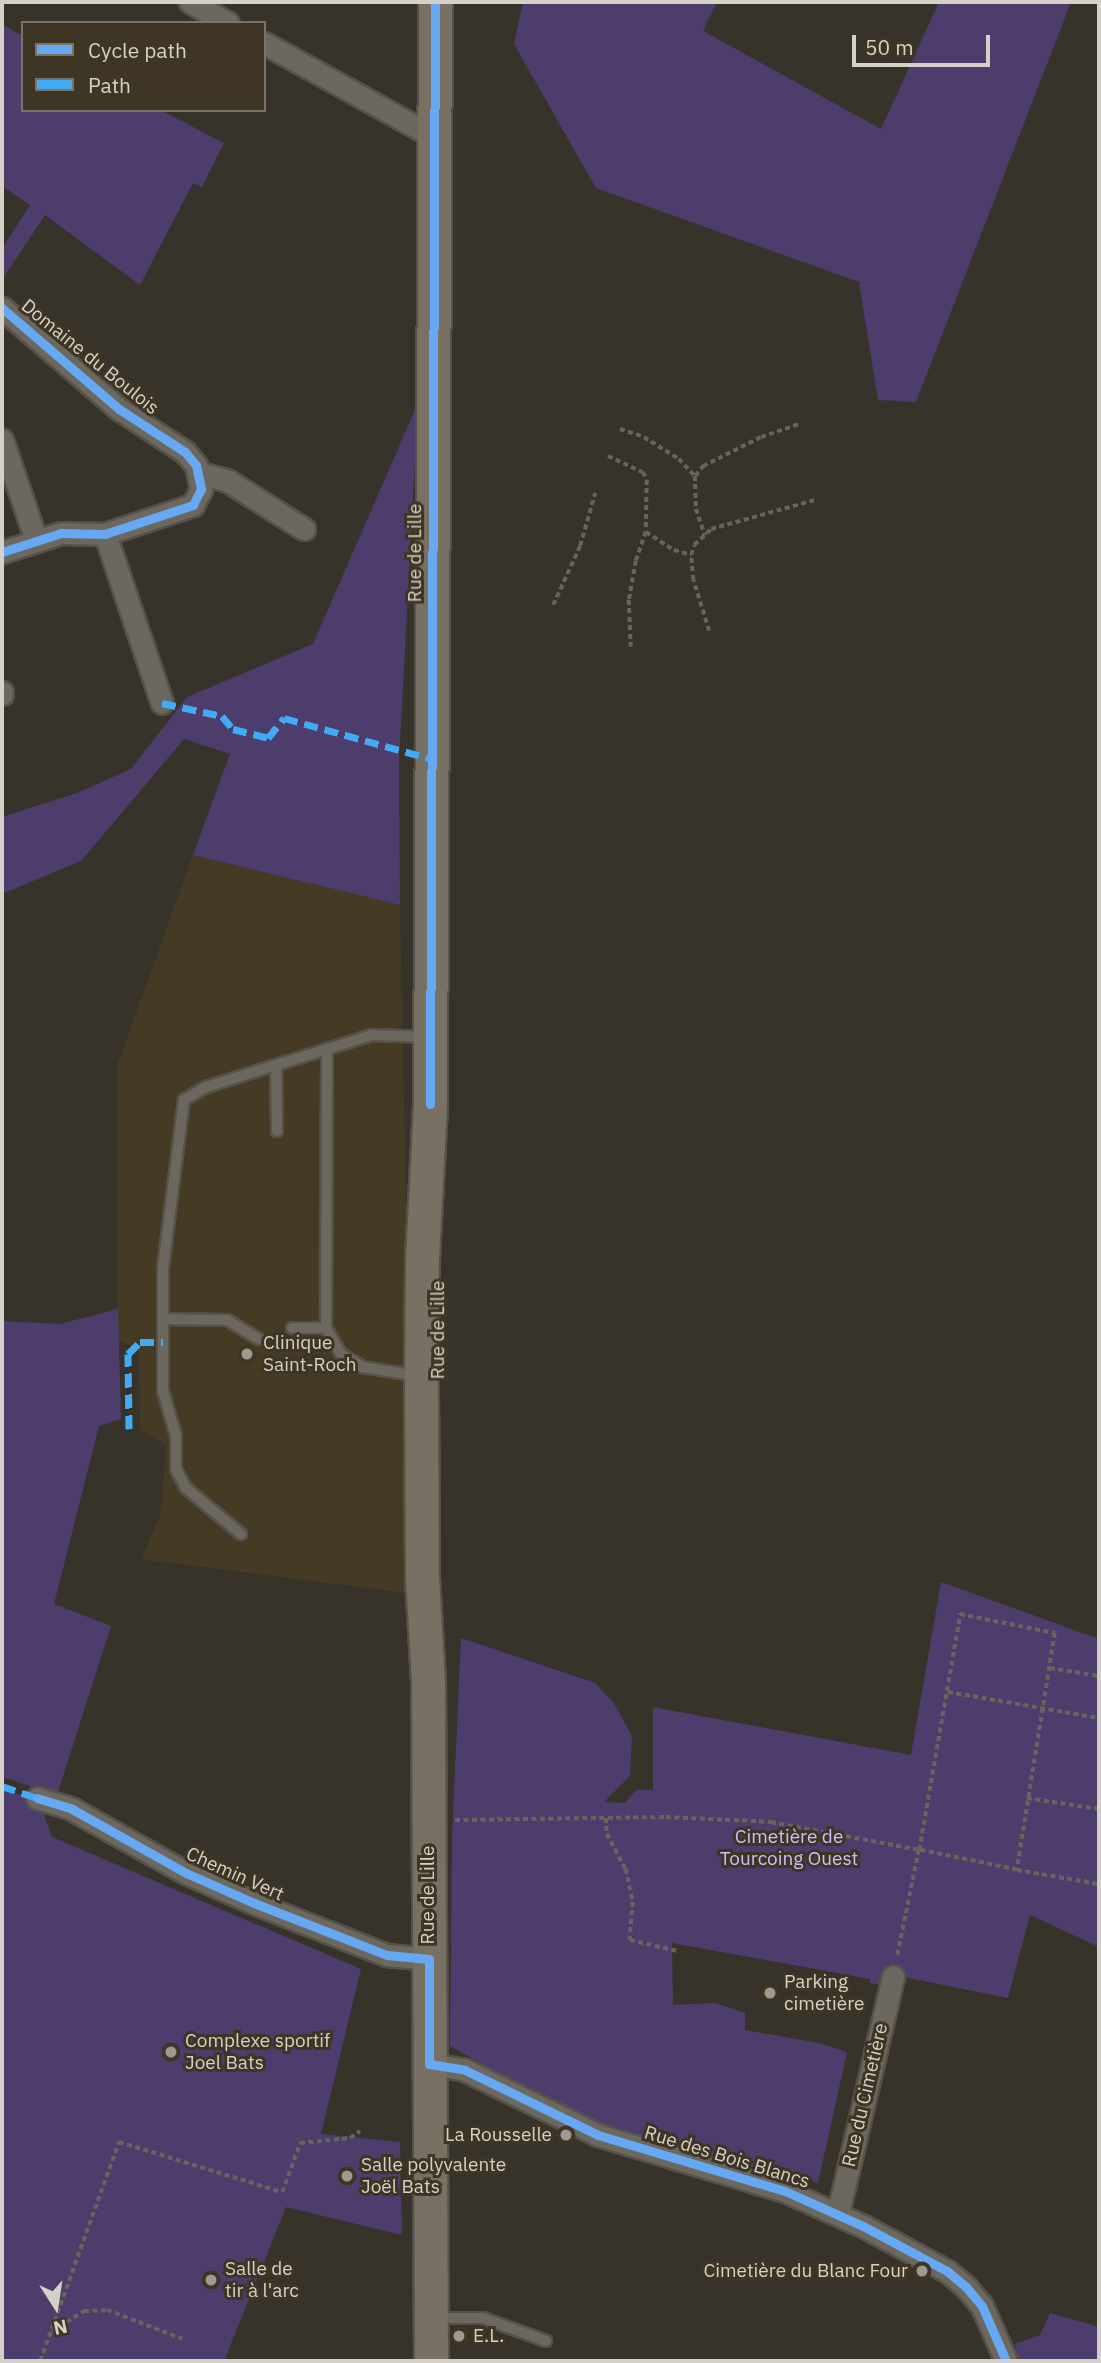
<!DOCTYPE html>
<meta charset="utf-8">
<style>
body{margin:0}
#map{position:relative;width:1101px;height:2363px;overflow:hidden;background:#38332a;font-family:"IBM Plex Sans",sans-serif}
div>[style]{position:absolute}
.built>*{inset:0;background:#453a24}
.green>*{inset:0;background:#4c3d6d}
.path>*{height:3.5px;margin-top:-1.75px;transform-origin:0;background:repeating-linear-gradient(90deg,#68645d 0 5px,transparent 0 8.5px)}
.roads{filter:drop-shadow(2px 0 #56524a) drop-shadow(-2px 0 #56524a) drop-shadow(0 2px #56524a) drop-shadow(0 -2px #56524a)}
.service>*{height:10px;margin:-5px;padding:0 5px;transform-origin:5px;border-radius:5px;background:#6c6860}
.minor>*{height:21px;margin:-10.5px;padding:0 10.5px;transform-origin:10.5px;border-radius:10.5px;background:#6c6860}
.primary>*{height:33px;margin:-16.5px;padding:0 16.5px;transform-origin:16.5px;border-radius:16.5px;background:#777063}
.quiet>*{height:7px;margin-top:-3.5px;transform-origin:0;background:repeating-linear-gradient(90deg,#42abf6 0 14px,transparent 0 21px)}
.cycleway>*{height:9px;margin:-4.5px;padding:0 4.5px;transform-origin:4.5px;border-radius:4.5px;background:#66a8f1}
.dots>*{width:19px;height:19px;translate:-50% -50%;box-sizing:border-box;border:4px solid #3e3524;border-radius:50%}
span{translate:-50% -50%;white-space:nowrap;text-align:center;line-height:1.15;-webkit-text-stroke:6px #3e3524;paint-order:stroke}
.street-label{font-size:19px;color:#d6d1c6}
.poi-label{font-size:19px;color:#d6d1c6}
.left{translate:0 -50%;text-align:left}
.right{translate:-100% -50%;text-align:right}
.park-label{font-size:19px;color:#cbbefa}
.frame{position:absolute;inset:0;border:4px solid #d6d1c6;pointer-events:none}
.legend{position:absolute;left:21px;top:21px;width:245px;height:91px;box-sizing:border-box;background:#3e3524;border:2px solid #7b7365;margin:0;padding:9px 12px;list-style:none;font-size:21px;color:#d6d1c6}
.legend li{display:flex;align-items:center;gap:14px;height:35px}
.legend b{width:35px;border:2px solid #7b7365}
.north{position:absolute;left:21px;top:2272px;width:70px;height:70px;-webkit-text-stroke:5px #3e3524;paint-order:stroke;rotate:168deg;font-size:19px;font-weight:700;line-height:28px;text-align:center;color:#d6d1c6}
.north::after{content:'';display:block;margin:auto;width:24px;height:32px;background:#d6d1c6;clip-path:polygon(50% 0,100% 100%,50% 72%,0 100%)}
.scale{position:absolute;left:852px;top:35px;width:138px;height:32px;box-sizing:border-box;border:4px solid #d6d1c6;border-top:0;padding-left:9px;font-size:21px;line-height:24px;white-space:nowrap;color:#d6d1c6;-webkit-text-stroke:5px #3e3524;paint-order:stroke}
</style>
<div id="map">
<div class="built">
<i style="clip-path:polygon(193px 855px,400px 905px,414px 1594px,141px 1559px,161px 1514px,166px 1445px,140px 1430px,139px 1350px,117px 1339px,118px 1063px)"></i>
</div>
<div class="green">
<i style="clip-path:polygon(523px 2px,717px 2px,703px 31px,881px 129px,939px 2px,1071px 2px,916px 402px,878px 400px,859px 282px,596px 188px,514px 44px)"></i>
<i style="clip-path:polygon(2px 24px,23px 36px,23px 110px,160px 110px,224px 143px,202px 187px,193px 183px,140px 285px,45px 215px,2px 280px,2px 249px,30px 205px,2px 186px)"></i>
<i style="clip-path:polygon(418px 403px,399px 762px,400px 905px,193px 855px,230px 754px,184px 739px,81px 861px,2px 894px,2px 817px,77px 793px,131px 769px,187px 697px,313px 644px)"></i>
<i style="clip-path:polygon(118px 1309px,121px 1419px,99px 1426px,54px 1604px,111px 1626px,57px 1795px,2px 1777px,2px 1321px,60px 1324px)"></i>
<i style="clip-path:polygon(941px 1582px,1099px 1639px,1099px 1947px,1030px 1915px,1008px 1998px,889px 1974px,886px 1985px,870px 1983px,870px 1979px,672px 1943px,673px 2005px,715px 2003px,745px 2013px,745px 2030px,819px 2043px,847px 2052px,818px 2183px,650px 2142px,571px 2113px,450px 2046px,452px 1836px,461px 1638px,595px 1683px,613px 1702px,632px 1736px,630px 1776px,604px 1802px,625px 1803px,636px 1790px,653px 1790px,653px 1707px,911px 1755px)"></i>
<i style="clip-path:polygon(2px 1789px,39px 1801px,52px 1837px,361px 1969px,321px 2134px,400px 2142px,402px 2235px,286px 2207px,224px 2361px,2px 2361px)"></i>
<i style="clip-path:polygon(1050px 2313px,1099px 2327px,1099px 2361px,1019px 2361px,1015px 2344px,1040px 2335px)"></i>
</div>
<div class="path">
<i style="left:620px;top:429px;width:25px;rotate:18deg"></i>
<i style="left:644px;top:437px;width:41px;rotate:32.2deg"></i>
<i style="left:679px;top:459px;width:23px;rotate:47deg"></i>
<i style="left:695px;top:476px;width:33px;rotate:88deg"></i>
<i style="left:696px;top:509px;width:28px;rotate:71deg"></i>
<i style="left:608px;top:456px;width:38px;rotate:25deg"></i>
<i style="left:643px;top:472px;width:9px;rotate:63deg"></i>
<i style="left:647px;top:480px;width:52px;rotate:91.1deg"></i>
<i style="left:646px;top:532px;width:31px;rotate:109deg"></i>
<i style="left:636px;top:561px;width:40px;rotate:100deg"></i>
<i style="left:629px;top:600px;width:47px;rotate:87.6deg"></i>
<i style="left:695px;top:476px;width:13px;rotate:-51deg"></i>
<i style="left:703px;top:466px;width:65px;rotate:-26.6deg"></i>
<i style="left:761px;top:437px;width:40px;rotate:-18.9deg"></i>
<i style="left:646px;top:532px;width:33px;rotate:33deg"></i>
<i style="left:674px;top:550px;width:18px;rotate:16deg"></i>
<i style="left:553px;top:605px;width:65px;rotate:-65.4deg"></i>
<i style="left:580px;top:546px;width:55px;rotate:-74.2deg"></i>
<i style="left:709px;top:631px;width:53px;rotate:-107.4deg"></i>
<i style="left:693px;top:580px;width:25px;rotate:-95deg"></i>
<i style="left:691px;top:555px;width:10px;rotate:-73deg"></i>
<i style="left:694px;top:545px;width:23px;rotate:-43deg"></i>
<i style="left:711px;top:529px;width:108px;rotate:-15.6deg"></i>
<i style="left:1050px;top:1668px;width:50px;rotate:9.3deg"></i>
<i style="left:948px;top:1692px;width:153px;rotate:9.8deg"></i>
<i style="left:1027px;top:1798px;width:73px;rotate:8.7deg"></i>
<i style="left:606px;top:1818px;width:16px;rotate:86deg"></i>
<i style="left:607px;top:1834px;width:40px;rotate:62deg"></i>
<i style="left:626px;top:1869px;width:34px;rotate:78deg"></i>
<i style="left:633px;top:1902px;width:38px;rotate:95deg"></i>
<i style="left:630px;top:1940px;width:49px;rotate:12.9deg"></i>
<i style="left:455px;top:1820px;width:211px;rotate:-0.8deg"></i>
<i style="left:666px;top:1817px;width:105px;rotate:2.7deg"></i>
<i style="left:771px;top:1822px;width:151px;rotate:10.7deg"></i>
<i style="left:919px;top:1850px;width:110px;rotate:101.5deg"></i>
<i style="left:1017px;top:1870px;width:100px;rotate:-168.5deg"></i>
<i style="left:919px;top:1850px;width:240px;rotate:-80.1deg"></i>
<i style="left:960px;top:1614px;width:97px;rotate:11.3deg"></i>
<i style="left:1055px;top:1633px;width:240px;rotate:99.1deg"></i>
<i style="left:1017px;top:1870px;width:83px;rotate:9.7deg"></i>
<i style="left:52px;top:2331px;width:38px;rotate:-32deg"></i>
<i style="left:84px;top:2311px;width:23px;rotate:-2deg"></i>
<i style="left:107px;top:2310px;width:81px;rotate:20.9deg"></i>
<i style="left:40px;top:2361px;width:233px;rotate:-70.2deg"></i>
<i style="left:119px;top:2142px;width:170px;rotate:17.1deg"></i>
<i style="left:282px;top:2192px;width:52px;rotate:-69.8deg"></i>
<i style="left:300px;top:2143px;width:50px;rotate:-5.7deg"></i>
<i style="left:350px;top:2138px;width:12px;rotate:-35deg"></i>
</div>
<div class="roads">
<div class="service">
<i style="left:327px;top:1050px;width:278px;rotate:90.2deg"></i>
<i style="left:326px;top:1328px;width:30px;rotate:60deg"></i>
<i style="left:341px;top:1354px;width:26px;rotate:31deg"></i>
<i style="left:363px;top:1367px;width:56px;rotate:9.3deg"></i>
<i style="left:276px;top:1066px;width:65px;rotate:89.1deg"></i>
<i style="left:163px;top:1319px;width:64px;rotate:0.9deg"></i>
<i style="left:227px;top:1320px;width:37px;rotate:31deg"></i>
<i style="left:292px;top:1328px;width:34px"></i>
<i style="left:241px;top:1534px;width:72px;rotate:-140.1deg"></i>
<i style="left:186px;top:1488px;width:21px;rotate:-118deg"></i>
<i style="left:176px;top:1469px;width:33px;rotate:-90deg"></i>
<i style="left:176px;top:1436px;width:47px;rotate:-106.1deg"></i>
<i style="left:163px;top:1391px;width:123px;rotate:-90deg"></i>
<i style="left:163px;top:1268px;width:169px;rotate:-82.9deg"></i>
<i style="left:184px;top:1100px;width:26px;rotate:-31deg"></i>
<i style="left:206px;top:1087px;width:174px;rotate:-17.4deg"></i>
<i style="left:372px;top:1035px;width:56px;rotate:2deg"></i>
<i style="left:434px;top:2318px;width:49px"></i>
<i style="left:483px;top:2318px;width:67px;rotate:20.1deg"></i>
</div>
<div class="minor">
<i style="left:190px;top:2px;width:43px;rotate:28.9deg"></i>
<i style="left:264px;top:43px;width:194px;rotate:28.9deg"></i>
<i style="left:2px;top:308px;width:155px;rotate:40.8deg"></i>
<i style="left:119px;top:409px;width:79px;rotate:33.1deg"></i>
<i style="left:185px;top:452px;width:17px;rotate:50deg"></i>
<i style="left:196px;top:465px;width:25px;rotate:78deg"></i>
<i style="left:201px;top:489px;width:18px;rotate:117deg"></i>
<i style="left:193px;top:505px;width:93px;rotate:161.8deg"></i>
<i style="left:105px;top:534px;width:44px;rotate:-178.7deg"></i>
<i style="left:61px;top:533px;width:62px;rotate:162.1deg"></i>
<i style="left:2px;top:440px;width:106px;rotate:71.2deg"></i>
<i style="left:199px;top:473px;width:30px;rotate:15deg"></i>
<i style="left:228px;top:481px;width:90px;rotate:32.3deg"></i>
<i style="left:105px;top:534px;width:178px;rotate:71.4deg"></i>
<i style="left:2px;top:692px;width:2px;rotate:90deg"></i>
<i style="left:37px;top:1798px;width:37px;rotate:17deg"></i>
<i style="left:72px;top:1809px;width:131px;rotate:29.3deg"></i>
<i style="left:186px;top:1873px;width:74px;rotate:23.8deg"></i>
<i style="left:254px;top:1903px;width:143px;rotate:21.4deg"></i>
<i style="left:387px;top:1955px;width:42px;rotate:5.4deg"></i>
<i style="left:429px;top:2064px;width:36px;rotate:9deg"></i>
<i style="left:465px;top:2070px;width:148px;rotate:26deg"></i>
<i style="left:598px;top:2135px;width:195px;rotate:16.7deg"></i>
<i style="left:785px;top:2191px;width:85px;rotate:24.2deg"></i>
<i style="left:863px;top:2226px;width:95px;rotate:28.2deg"></i>
<i style="left:947px;top:2271px;width:25px;rotate:40deg"></i>
<i style="left:966px;top:2287px;width:25px;rotate:50deg"></i>
<i style="left:982px;top:2306px;width:60px;rotate:66.4deg"></i>
<i style="left:838px;top:2213px;width:243px;rotate:-76.9deg"></i>
</div>
<div class="primary">
<i style="left:431px;top:2361px;width:680px;rotate:-90.25deg"></i>
<i style="left:428px;top:1681px;width:104px;rotate:-93.3deg"></i>
<i style="left:422px;top:1577px;width:200px;rotate:-90.3deg"></i>
<i style="left:421px;top:1377px;width:119px;rotate:-89.5deg"></i>
<i style="left:422px;top:1258px;width:154px;rotate:-87deg"></i>
<i style="left:430px;top:1104px;width:1102px;rotate:-89.74deg"></i>
</div>
</div>
<div class="quiet">
<i style="left:162px;top:703px;width:61px;rotate:12.2deg"></i>
<i style="left:222px;top:716px;width:17px;rotate:50deg"></i>
<i style="left:233px;top:729px;width:36px;rotate:14deg"></i>
<i style="left:268px;top:738px;width:26px;rotate:-51deg"></i>
<i style="left:284px;top:718px;width:154px;rotate:15.5deg"></i>
<i style="left:129px;top:1429px;width:75px;rotate:-90.8deg"></i>
<i style="left:128px;top:1354px;width:17px;rotate:-45deg"></i>
<i style="left:140px;top:1342px;width:23px"></i>
<i style="left:2px;top:1786px;width:37px;rotate:19deg"></i>
</div>
<div class="cycleway">
<i style="left:2px;top:308px;width:155px;rotate:40.8deg"></i>
<i style="left:119px;top:409px;width:79px;rotate:33.1deg"></i>
<i style="left:185px;top:452px;width:17px;rotate:50deg"></i>
<i style="left:196px;top:465px;width:25px;rotate:78deg"></i>
<i style="left:201px;top:489px;width:18px;rotate:117deg"></i>
<i style="left:193px;top:505px;width:93px;rotate:161.8deg"></i>
<i style="left:105px;top:534px;width:44px;rotate:-178.7deg"></i>
<i style="left:61px;top:533px;width:62px;rotate:162.1deg"></i>
<i style="left:430px;top:1104px;width:1102px;rotate:-89.74deg"></i>
<i style="left:37px;top:1798px;width:37px;rotate:17deg"></i>
<i style="left:72px;top:1809px;width:131px;rotate:29.3deg"></i>
<i style="left:186px;top:1873px;width:74px;rotate:23.8deg"></i>
<i style="left:254px;top:1903px;width:143px;rotate:21.4deg"></i>
<i style="left:387px;top:1955px;width:42px;rotate:5.4deg"></i>
<i style="left:429px;top:1959px;width:105px;rotate:90deg"></i>
<i style="left:429px;top:2064px;width:36px;rotate:9deg"></i>
<i style="left:465px;top:2070px;width:148px;rotate:26deg"></i>
<i style="left:598px;top:2135px;width:195px;rotate:16.7deg"></i>
<i style="left:785px;top:2191px;width:85px;rotate:24.2deg"></i>
<i style="left:863px;top:2226px;width:95px;rotate:28.2deg"></i>
<i style="left:947px;top:2271px;width:25px;rotate:40deg"></i>
<i style="left:966px;top:2287px;width:25px;rotate:50deg"></i>
<i style="left:982px;top:2306px;width:60px;rotate:66.4deg"></i>
</div>
<div class="dots">
<i style="left:247px;top:1354px;background:#9f9a8f"></i>
<i style="left:770px;top:1993px;background:#9f9a8f"></i>
<i style="left:171px;top:2052px;background:#9f9a8f"></i>
<i style="left:566px;top:2135px;background:#9f9a8f"></i>
<i style="left:347px;top:2176px;background:#9f9a8f"></i>
<i style="left:922px;top:2271px;background:#9f9a8f"></i>
<i style="left:211px;top:2280px;background:#9f9a8f"></i>
<i style="left:459px;top:2336px;background:#9f9a8f"></i>
</div>
<div class="street-label">
<span style="left:90px;top:357px;rotate:39deg">Domaine du Boulois</span>
<span style="left:415px;top:553px;rotate:-90deg">Rue de Lille</span>
<span style="left:438px;top:1330px;rotate:-90deg">Rue de Lille</span>
<span style="left:235px;top:1874px;rotate:24deg">Chemin Vert</span>
<span style="left:428px;top:1895px;rotate:-90deg">Rue de Lille</span>
<span style="left:865px;top:2095px;rotate:-77deg">Rue du Cimetière</span>
<span style="left:727px;top:2157px;rotate:17deg">Rue des Bois Blancs</span>
</div>
<div class="poi-label">
<span class="left" style="left:263px;top:1354px">Clinique<br>Saint-Roch</span>
<span class="left" style="left:784px;top:1993px">Parking<br>cimetière</span>
<span class="left" style="left:185px;top:2052px">Complexe sportif<br>Joel Bats</span>
<span class="right" style="left:552px;top:2135px">La Rousselle</span>
<span class="left" style="left:361px;top:2176px">Salle polyvalente<br>Joël Bats</span>
<span class="left" style="left:225px;top:2280px">Salle de<br>tir à l'arc</span>
<span class="right" style="left:908px;top:2271px">Cimetière du Blanc Four</span>
<span class="left" style="left:473px;top:2336px">E.L.</span>
</div>
<div class="park-label">
<span style="left:789px;top:1848px">Cimetière de<br>Tourcoing Ouest</span>
</div>
<div class="frame"></div>
<ul class="legend">
<li><b style="height:9px;background:#66a8f1"></b>Cycle path</li>
<li><b style="height:9px;background:#42abf6"></b>Path</li>
</ul>
<div class="north">N</div>
<div class="scale">50 m</div>
</div>
